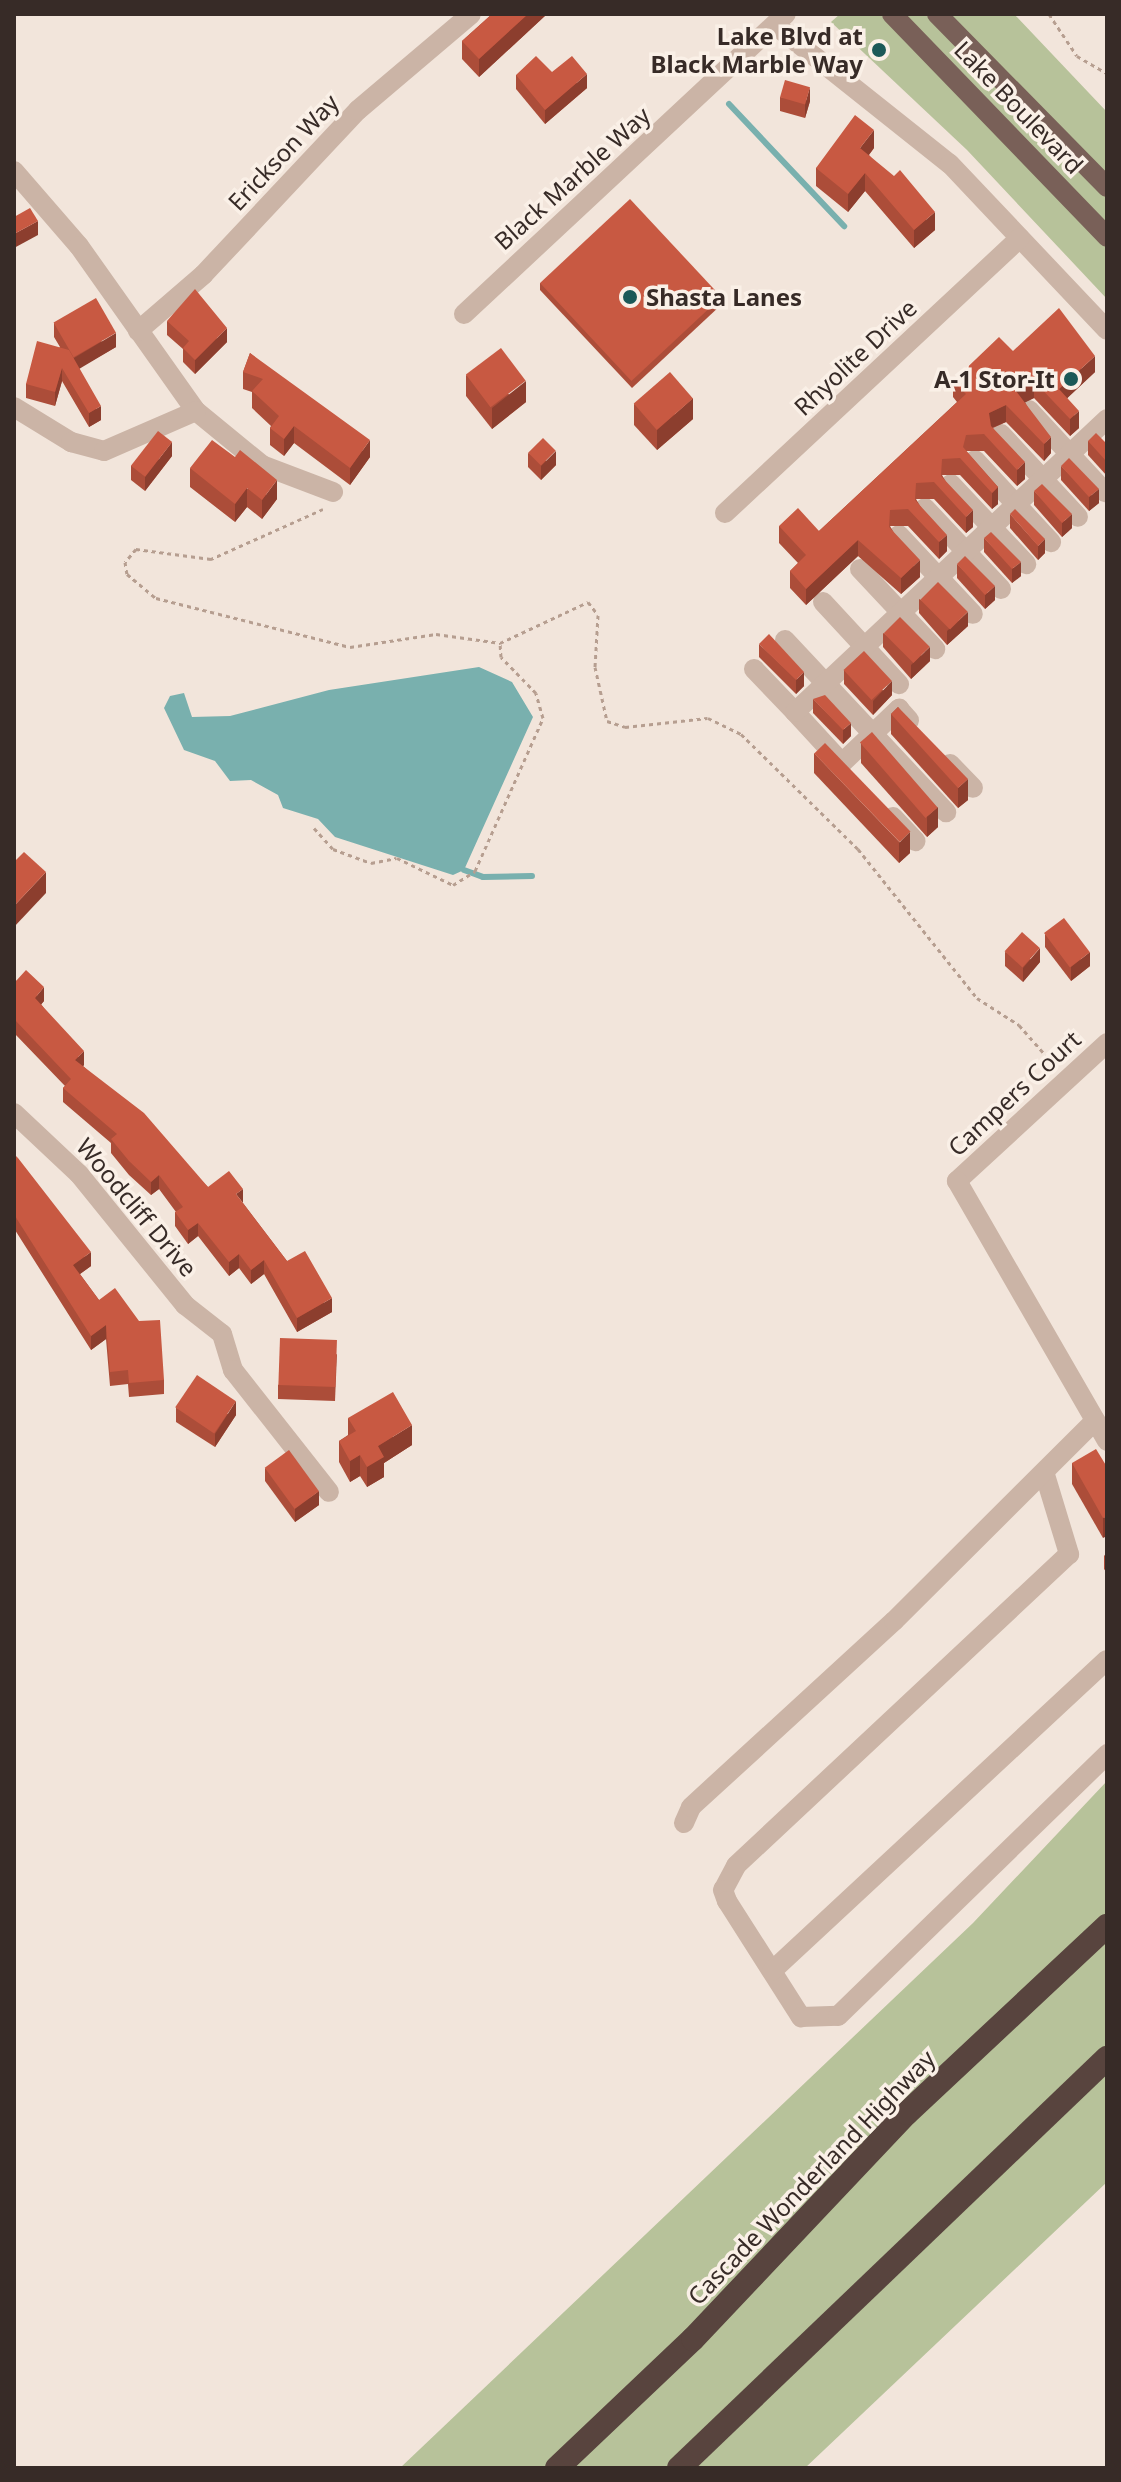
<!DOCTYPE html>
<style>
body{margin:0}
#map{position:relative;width:1121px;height:2482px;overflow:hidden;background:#f2e5db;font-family:"Noto Sans",sans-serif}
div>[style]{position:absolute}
.green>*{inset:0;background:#b7c29a}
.water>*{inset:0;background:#79b0ae}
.stream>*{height:6px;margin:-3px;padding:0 3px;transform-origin:3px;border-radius:3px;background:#79b0ae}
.path>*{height:3px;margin-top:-1.5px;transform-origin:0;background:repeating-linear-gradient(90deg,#b69e90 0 4px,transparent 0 8px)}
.minor>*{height:20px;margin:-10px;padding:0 10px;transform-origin:10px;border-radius:10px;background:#cbb4a6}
.major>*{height:20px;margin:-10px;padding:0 10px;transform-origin:10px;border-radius:10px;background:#796058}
.highway>*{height:24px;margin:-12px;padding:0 12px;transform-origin:12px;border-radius:12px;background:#58443e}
.wall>*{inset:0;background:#ac4d39}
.shaded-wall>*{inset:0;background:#8c3e2e;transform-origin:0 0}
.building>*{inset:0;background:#c85942;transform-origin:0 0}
.dots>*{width:22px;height:22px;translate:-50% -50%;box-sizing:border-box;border:4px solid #faf0e7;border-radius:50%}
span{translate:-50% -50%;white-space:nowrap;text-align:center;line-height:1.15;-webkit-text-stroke:7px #faf0e7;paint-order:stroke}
.poi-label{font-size:24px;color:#372b27;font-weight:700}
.right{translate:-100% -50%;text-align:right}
.left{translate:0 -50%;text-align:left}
.street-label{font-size:24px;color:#372b27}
.frame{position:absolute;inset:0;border:16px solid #372b27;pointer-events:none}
</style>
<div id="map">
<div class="green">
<i style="clip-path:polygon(840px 14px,1014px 14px,1107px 112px,1107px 299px,967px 150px,831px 22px)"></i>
<i style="clip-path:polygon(1107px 1781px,1107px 2182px,805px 2468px,400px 2468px,973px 1923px)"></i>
</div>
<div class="water">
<i style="clip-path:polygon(479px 667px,512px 682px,533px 717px,464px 870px,453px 875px,335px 837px,318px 819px,283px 808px,278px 795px,251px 780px,230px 781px,215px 761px,184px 750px,164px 708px,170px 696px,184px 693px,192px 717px,230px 716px,329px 690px)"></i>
</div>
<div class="stream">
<i style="left:729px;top:104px;width:168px;rotate:46.7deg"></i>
<i style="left:464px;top:870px;width:20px;rotate:20deg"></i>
<i style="left:483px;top:877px;width:49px;rotate:-1.2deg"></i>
</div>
<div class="path">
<i style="left:1049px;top:14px;width:50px;rotate:56.3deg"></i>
<i style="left:1077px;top:56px;width:34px;rotate:30deg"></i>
<i style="left:323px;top:509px;width:123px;rotate:155.9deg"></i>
<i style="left:211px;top:559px;width:76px;rotate:-172.4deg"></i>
<i style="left:136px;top:549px;width:17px;rotate:130deg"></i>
<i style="left:125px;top:562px;width:12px;rotate:81deg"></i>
<i style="left:127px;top:574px;width:38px;rotate:40deg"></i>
<i style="left:156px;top:598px;width:200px;rotate:14.2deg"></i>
<i style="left:350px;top:647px;width:87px;rotate:-8.6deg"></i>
<i style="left:436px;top:634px;width:65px;rotate:8deg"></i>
<i style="left:500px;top:643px;width:97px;rotate:-25deg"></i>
<i style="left:588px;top:602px;width:16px;rotate:52deg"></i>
<i style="left:598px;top:615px;width:52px;rotate:93.3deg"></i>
<i style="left:595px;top:667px;width:55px;rotate:77.5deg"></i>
<i style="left:607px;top:721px;width:19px;rotate:18deg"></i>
<i style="left:625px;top:727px;width:83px;rotate:-6.2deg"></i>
<i style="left:708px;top:718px;width:37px;rotate:26deg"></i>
<i style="left:741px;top:734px;width:164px;rotate:44.5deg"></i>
<i style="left:858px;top:849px;width:191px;rotate:51.4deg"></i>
<i style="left:977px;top:998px;width:50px;rotate:32.7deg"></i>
<i style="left:1019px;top:1025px;width:55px;rotate:48.7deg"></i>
<i style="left:314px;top:828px;width:28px;rotate:48deg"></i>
<i style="left:333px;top:849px;width:40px;rotate:20.2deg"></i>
<i style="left:371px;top:863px;width:26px;rotate:-11deg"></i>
<i style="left:397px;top:858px;width:62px;rotate:25.7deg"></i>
<i style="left:453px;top:885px;width:26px;rotate:-32deg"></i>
<i style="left:475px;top:871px;width:167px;rotate:-66deg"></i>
<i style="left:543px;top:718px;width:26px;rotate:-106deg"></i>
<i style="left:536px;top:693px;width:50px;rotate:-134.2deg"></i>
<i style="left:501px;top:657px;width:14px;rotate:-94deg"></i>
</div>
<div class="minor">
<i style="left:775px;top:25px;width:223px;rotate:38.5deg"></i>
<i style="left:950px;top:164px;width:228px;rotate:46.6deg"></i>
<i style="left:14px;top:171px;width:99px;rotate:49.1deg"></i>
<i style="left:79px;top:246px;width:202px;rotate:54.7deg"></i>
<i style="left:196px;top:411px;width:85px;rotate:39.3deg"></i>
<i style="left:262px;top:465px;width:76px;rotate:20.8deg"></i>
<i style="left:464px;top:314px;width:440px;rotate:-43deg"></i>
<i style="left:138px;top:331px;width:86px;rotate:-40.7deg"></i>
<i style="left:203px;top:275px;width:226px;rotate:-46.8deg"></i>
<i style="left:358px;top:110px;width:148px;rotate:-40.3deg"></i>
<i style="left:14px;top:407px;width:67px;rotate:31.6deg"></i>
<i style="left:71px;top:442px;width:34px;rotate:15deg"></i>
<i style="left:104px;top:451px;width:100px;rotate:-23.5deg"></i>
<i style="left:1029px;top:410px;width:112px;rotate:47.2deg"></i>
<i style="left:1001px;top:434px;width:113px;rotate:47.1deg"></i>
<i style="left:975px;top:460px;width:112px;rotate:47.2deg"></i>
<i style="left:951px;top:484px;width:110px;rotate:46.8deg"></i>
<i style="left:925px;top:508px;width:111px;rotate:46.8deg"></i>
<i style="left:725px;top:513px;width:403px;rotate:-43deg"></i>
<i style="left:899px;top:535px;width:108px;rotate:46.9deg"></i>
<i style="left:860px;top:569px;width:110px;rotate:46.8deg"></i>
<i style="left:823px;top:602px;width:112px;rotate:47.2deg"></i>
<i style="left:785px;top:640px;width:236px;rotate:46.9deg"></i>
<i style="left:754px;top:669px;width:59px;rotate:46.4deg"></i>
<i style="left:841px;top:762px;width:68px;rotate:-132.6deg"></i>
<i style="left:795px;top:712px;width:428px;rotate:-43.2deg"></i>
<i style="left:842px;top:763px;width:79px;rotate:-43.5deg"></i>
<i style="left:899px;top:709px;width:15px;rotate:48deg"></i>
<i style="left:950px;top:764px;width:33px;rotate:46deg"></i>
<i style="left:893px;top:817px;width:33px;rotate:47deg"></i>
<i style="left:1107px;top:1043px;width:204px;rotate:137.4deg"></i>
<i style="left:957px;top:1181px;width:300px;rotate:60deg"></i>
<i style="left:14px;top:1113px;width:89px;rotate:43.2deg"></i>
<i style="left:79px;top:1174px;width:169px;rotate:51deg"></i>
<i style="left:185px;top:1305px;width:47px;rotate:38.1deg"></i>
<i style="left:222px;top:1334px;width:38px;rotate:73deg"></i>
<i style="left:233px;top:1370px;width:155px;rotate:51.8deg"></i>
<i style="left:1045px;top:1475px;width:83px;rotate:73.1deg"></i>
<i style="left:1069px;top:1554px;width:456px;rotate:136.9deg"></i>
<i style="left:736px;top:1866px;width:27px;rotate:118deg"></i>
<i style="left:723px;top:1890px;width:12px;rotate:70deg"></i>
<i style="left:727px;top:1901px;width:138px;rotate:57.5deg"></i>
<i style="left:801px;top:2017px;width:37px;rotate:-2deg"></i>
<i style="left:838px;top:2016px;width:376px;rotate:-44.2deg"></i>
<i style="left:684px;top:1823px;width:17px;rotate:-66deg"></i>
<i style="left:691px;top:1807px;width:275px;rotate:-42.5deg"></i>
<i style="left:894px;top:1621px;width:284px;rotate:-44.9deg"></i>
<i style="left:772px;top:1971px;width:457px;rotate:-42.9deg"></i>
</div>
<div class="major">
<i style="left:892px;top:14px;width:310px;rotate:46deg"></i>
<i style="left:937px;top:14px;width:243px;rotate:45.5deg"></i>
</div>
<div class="highway">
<i style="left:557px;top:2468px;width:187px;rotate:-43.5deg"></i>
<i style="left:693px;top:2339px;width:311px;rotate:-46.6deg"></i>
<i style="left:907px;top:2113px;width:274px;rotate:-43.1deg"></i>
<i style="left:679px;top:2468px;width:593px;rotate:-43.77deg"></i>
</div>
<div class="wall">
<i style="clip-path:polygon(492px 14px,547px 14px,479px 77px,462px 59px,462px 41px)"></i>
<i style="clip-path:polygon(552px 72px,587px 88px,545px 124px,516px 89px,516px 75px)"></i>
<i style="clip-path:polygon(780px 97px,810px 101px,805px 118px,780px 111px)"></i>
<i style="clip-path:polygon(874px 148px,869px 155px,935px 230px,914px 248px,865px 191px,848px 212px,816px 186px,816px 168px)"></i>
<i style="clip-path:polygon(540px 283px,721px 305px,632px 388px,540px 290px)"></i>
<i style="clip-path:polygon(167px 321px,227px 342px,195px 374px,183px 362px,183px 349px,167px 335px)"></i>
<i style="clip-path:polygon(54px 323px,116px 347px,79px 368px,101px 420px,89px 427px,62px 381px,55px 406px,26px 398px,26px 384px,60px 347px,54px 337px)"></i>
<i style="clip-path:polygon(1013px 351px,1095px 372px,1067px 398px,1079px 428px,1070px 436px,1034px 398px,1025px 402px,1051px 453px,1044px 461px,1006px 422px,993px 428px,1025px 479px,1017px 486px,984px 451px,966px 451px,998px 487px,998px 504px,992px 509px,960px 475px,942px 475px,973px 527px,966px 533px,934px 499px,916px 499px,947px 551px,939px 559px,908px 526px,890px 526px,920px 577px,901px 594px,858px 556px,806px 605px,790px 588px,790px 571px,798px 563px,779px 543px,779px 526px,819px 531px,957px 402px,953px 397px,953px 381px)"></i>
<i style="clip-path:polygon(250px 353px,370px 457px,350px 485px,294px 443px,284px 456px,270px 445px,270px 428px,271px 426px,252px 408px,252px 392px,243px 389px,243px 372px)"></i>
<i style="clip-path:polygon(466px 375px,526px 402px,492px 429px,466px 396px)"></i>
<i style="clip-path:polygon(634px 404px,693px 419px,657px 450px,634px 425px)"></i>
<i style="clip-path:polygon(1088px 441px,1107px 444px,1107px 476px,1088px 455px)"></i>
<i style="clip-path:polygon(528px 453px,556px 465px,541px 480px,528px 467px)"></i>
<i style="clip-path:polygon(172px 456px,145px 491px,131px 480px,131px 466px)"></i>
<i style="clip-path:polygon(1061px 466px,1099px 503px,1089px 511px,1061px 480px)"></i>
<i style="clip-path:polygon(190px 468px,277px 499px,262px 519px,247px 507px,235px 522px,190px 487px)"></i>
<i style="clip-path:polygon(1034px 491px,1072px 528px,1062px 537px,1034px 505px)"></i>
<i style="clip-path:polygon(1010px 514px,1045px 553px,1038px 560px,1010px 528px)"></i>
<i style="clip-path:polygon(984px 538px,1021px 576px,1012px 583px,984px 552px)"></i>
<i style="clip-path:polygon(957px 564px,995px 600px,985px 609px,957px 578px)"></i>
<i style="clip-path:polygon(919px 599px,968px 626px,947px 645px,919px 613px)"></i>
<i style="clip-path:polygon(883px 633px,930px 661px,911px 679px,883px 647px)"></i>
<i style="clip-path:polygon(759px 644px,804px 686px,796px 694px,759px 657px)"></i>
<i style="clip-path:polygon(844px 670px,892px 695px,873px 715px,844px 684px)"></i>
<i style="clip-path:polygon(813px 699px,851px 736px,843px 744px,813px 713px)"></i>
<i style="clip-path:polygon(898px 707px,968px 800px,958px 808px,891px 734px,891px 714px)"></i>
<i style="clip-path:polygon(861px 743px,938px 827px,927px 837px,861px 763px)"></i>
<i style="clip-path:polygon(814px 753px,910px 853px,899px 863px,814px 773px)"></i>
<i style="clip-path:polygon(1045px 934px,1090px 966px,1071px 981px,1045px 947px)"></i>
<i style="clip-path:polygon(1005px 952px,1040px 962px,1023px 982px,1005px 966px)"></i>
<i style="clip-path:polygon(14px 979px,44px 1001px,41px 1004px,84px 1065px,83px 1066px,208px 1187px,243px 1203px,287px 1261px,332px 1312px,297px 1332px,264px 1274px,251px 1284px,239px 1268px,229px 1276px,198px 1236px,188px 1244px,175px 1226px,175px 1212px,176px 1212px,159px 1189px,151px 1195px,129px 1175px,111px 1153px,111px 1143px,63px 1102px,63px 1088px,65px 1086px,15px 1034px,14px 1036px)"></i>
<i style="clip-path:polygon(14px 1154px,91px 1266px,80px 1274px,99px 1300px,164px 1380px,164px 1394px,129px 1397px,128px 1384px,110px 1386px,106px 1339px,91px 1350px,15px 1230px)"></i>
<i style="clip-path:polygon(337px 1354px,335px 1401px,278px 1399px,278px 1385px)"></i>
<i style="clip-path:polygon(176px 1408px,236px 1415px,215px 1447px,176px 1422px)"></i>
<i style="clip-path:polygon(348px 1418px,412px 1445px,384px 1463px,384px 1477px,367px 1487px,360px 1476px,350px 1482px,339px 1462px,339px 1441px,348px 1435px)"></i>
<i style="clip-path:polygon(1072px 1463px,1107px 1467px,1103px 1538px,1072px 1484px)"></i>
<i style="clip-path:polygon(265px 1468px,319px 1505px,295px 1522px,265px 1481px)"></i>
<i style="clip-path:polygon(1107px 1552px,1107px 1573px,1104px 1569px,1104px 1556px)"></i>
</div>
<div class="shaded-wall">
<i style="clip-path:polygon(528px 14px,547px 14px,479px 77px,479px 59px)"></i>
<i style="clip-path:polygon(587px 74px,587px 88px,545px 124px,545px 110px)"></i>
<i style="clip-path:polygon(810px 87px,810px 101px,805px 118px,805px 104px)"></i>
<i style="clip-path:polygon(874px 130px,874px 148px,860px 166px,860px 148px)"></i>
<i style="clip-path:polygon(865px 173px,865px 191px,848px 212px,848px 194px)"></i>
<i style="clip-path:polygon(935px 212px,935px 230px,914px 248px,914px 230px)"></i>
<i style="clip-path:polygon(38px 221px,38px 235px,14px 248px,14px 234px)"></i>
<i style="left:721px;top:298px;width:7px;height:122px;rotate:90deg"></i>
<i style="clip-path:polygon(227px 328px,227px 342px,195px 374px,195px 360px)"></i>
<i style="clip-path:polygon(116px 333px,116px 347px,74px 372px,74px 358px)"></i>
<i style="clip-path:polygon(1095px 356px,1095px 372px,1059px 406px,1059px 389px)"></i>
<i style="clip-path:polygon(62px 368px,62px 381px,55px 406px,55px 392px)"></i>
<i style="clip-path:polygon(526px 381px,526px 402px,492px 429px,492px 408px)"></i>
<i style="clip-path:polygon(1034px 381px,1034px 398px,1016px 407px,1016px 391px)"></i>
<i style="clip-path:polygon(693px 398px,693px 419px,657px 450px,657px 430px)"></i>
<i style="clip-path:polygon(1006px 405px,1006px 422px,989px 429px,989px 413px)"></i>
<i style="clip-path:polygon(101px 406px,101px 420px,89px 427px,89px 413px)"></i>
<i style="clip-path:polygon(1079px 411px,1079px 428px,1070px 436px,1070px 419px)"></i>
<i style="clip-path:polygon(294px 426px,294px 443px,284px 456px,284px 439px)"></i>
<i style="clip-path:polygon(1051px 437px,1051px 453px,1044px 461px,1044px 444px)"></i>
<i style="clip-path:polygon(370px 440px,370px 457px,350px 485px,350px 468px)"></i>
<i style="clip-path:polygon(172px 442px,172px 456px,145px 491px,145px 477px)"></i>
<i style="clip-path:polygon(556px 451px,556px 465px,541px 480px,541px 466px)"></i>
<i style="clip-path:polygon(1025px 462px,1025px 479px,1017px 486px,1017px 470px)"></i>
<i style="clip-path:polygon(277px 480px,277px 499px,262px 519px,262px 500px)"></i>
<i style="clip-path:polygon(998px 487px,998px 504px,992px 509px,992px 493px)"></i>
<i style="clip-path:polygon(247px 488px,247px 507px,235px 522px,235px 504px)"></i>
<i style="clip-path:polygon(1099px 489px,1099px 503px,1089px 511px,1089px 497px)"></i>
<i style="clip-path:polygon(973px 510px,973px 527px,966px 533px,966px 517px)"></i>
<i style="clip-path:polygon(1072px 514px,1072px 528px,1062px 537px,1062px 523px)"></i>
<i style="clip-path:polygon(947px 535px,947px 551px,939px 559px,939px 542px)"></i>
<i style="clip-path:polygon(1045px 539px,1045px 553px,1038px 560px,1038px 546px)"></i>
<i style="clip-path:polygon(858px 540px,858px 556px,806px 605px,806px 589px)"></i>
<i style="clip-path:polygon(920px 560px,920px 577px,901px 594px,901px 578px)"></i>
<i style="clip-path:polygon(1021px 562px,1021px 576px,1012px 583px,1012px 569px)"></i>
<i style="clip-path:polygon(995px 586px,995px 600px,985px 609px,985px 595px)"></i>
<i style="clip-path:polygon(968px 612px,968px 626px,947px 645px,947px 631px)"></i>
<i style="clip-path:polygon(930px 647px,930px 661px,911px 679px,911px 665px)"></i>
<i style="clip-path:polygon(804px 672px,804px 686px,796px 694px,796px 680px)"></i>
<i style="clip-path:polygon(892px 681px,892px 695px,873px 715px,873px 701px)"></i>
<i style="clip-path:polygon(851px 723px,851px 736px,843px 744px,843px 730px)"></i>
<i style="clip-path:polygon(968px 779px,968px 800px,958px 808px,958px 788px)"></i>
<i style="clip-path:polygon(938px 807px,938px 827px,927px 837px,927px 816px)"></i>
<i style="clip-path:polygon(910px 832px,910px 853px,899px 863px,899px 843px)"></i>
<i style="clip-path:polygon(46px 872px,46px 893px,14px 927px,14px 906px)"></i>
<i style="clip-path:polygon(1040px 948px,1040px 962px,1023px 982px,1023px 968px)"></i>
<i style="clip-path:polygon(1090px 952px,1090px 966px,1071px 981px,1071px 967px)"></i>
<i style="clip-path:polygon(44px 987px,44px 1001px,35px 1012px,35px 998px)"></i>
<i style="clip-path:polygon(84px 1051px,84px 1065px,75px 1074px,75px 1060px)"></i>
<i style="clip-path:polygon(159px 1175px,159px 1189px,151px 1195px,151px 1182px)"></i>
<i style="clip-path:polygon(243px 1189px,243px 1203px,236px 1194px)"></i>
<i style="clip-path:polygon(198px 1223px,198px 1236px,188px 1244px,188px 1230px)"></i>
<i style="clip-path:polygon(91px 1252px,91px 1266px,73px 1279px,73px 1265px)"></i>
<i style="clip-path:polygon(239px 1254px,239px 1268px,229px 1276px,229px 1262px)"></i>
<i style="clip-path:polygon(264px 1260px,264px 1274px,251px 1284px,251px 1270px)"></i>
<i style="clip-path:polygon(332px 1298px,332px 1312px,297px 1332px,297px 1318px)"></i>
<i style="clip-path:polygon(106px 1325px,106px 1339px,91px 1350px,91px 1336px)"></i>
<i style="clip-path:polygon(236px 1401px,236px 1415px,215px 1447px,215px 1434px)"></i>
<i style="clip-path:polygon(412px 1425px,412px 1445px,384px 1463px,384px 1477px,367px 1487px,367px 1467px,378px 1446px)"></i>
<i style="clip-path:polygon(360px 1455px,360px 1476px,350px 1482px,350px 1461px)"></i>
<i style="clip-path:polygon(319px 1491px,319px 1505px,295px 1522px,295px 1508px)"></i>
<i style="clip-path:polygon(1107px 1516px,1107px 1536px,1103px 1538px,1103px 1518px)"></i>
</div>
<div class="building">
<i style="clip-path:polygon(492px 14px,528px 14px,479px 59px,462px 41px)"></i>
<i style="clip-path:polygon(536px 56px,552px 72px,572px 56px,587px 74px,545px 110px,516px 75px)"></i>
<i style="left:785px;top:80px;width:26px;height:18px;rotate:16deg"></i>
<i style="clip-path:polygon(855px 115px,874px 130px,860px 148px,894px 176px,900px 170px,935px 212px,914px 230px,865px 173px,848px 194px,816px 168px)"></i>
<i style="left:630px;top:199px;width:134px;height:123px;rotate:47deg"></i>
<i style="clip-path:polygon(30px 208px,38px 221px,14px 234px,14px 217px)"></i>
<i style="clip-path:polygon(195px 289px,227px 328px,195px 360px,183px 348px,189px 341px,167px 321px)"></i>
<i style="left:96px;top:298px;width:40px;height:49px;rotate:60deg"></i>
<i style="clip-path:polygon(1059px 308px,1095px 356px,1059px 389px,1079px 411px,1070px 419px,1034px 381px,1016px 391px,1051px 437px,1044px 444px,1006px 405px,989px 413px,991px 426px,1025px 462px,1017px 470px,984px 434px,966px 435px,963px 447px,998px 487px,992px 493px,960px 458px,942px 459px,941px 476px,973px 510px,966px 517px,934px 482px,916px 483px,915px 500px,947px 535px,939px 542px,908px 509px,890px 510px,889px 527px,920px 560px,901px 578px,858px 540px,806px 589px,790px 571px,806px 555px,779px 526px,798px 508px,819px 531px,966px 394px,953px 381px,999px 337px,1013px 351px)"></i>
<i style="clip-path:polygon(37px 341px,69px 350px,101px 406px,89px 413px,62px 368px,55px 392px,26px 384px)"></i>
<i style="left:501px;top:348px;width:41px;height:44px;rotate:53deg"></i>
<i style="clip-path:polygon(250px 353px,370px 440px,350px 468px,294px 426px,284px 439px,270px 428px,279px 416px,252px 391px,263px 379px,243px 372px)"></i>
<i style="left:670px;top:372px;width:35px;height:48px;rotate:49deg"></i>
<i style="left:158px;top:431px;width:18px;height:44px;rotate:38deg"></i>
<i style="clip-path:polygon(1096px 433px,1107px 444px,1107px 462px,1088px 441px)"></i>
<i style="left:543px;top:438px;width:18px;height:21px;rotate:45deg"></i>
<i style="clip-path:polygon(212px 440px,235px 457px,240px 450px,277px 480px,262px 500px,247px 488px,235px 504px,190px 468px)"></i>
<i style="clip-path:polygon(1069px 458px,1099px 489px,1089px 497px,1061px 466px)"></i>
<i style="clip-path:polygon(1042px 484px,1072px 514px,1062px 523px,1034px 491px)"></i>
<i style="clip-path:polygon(1015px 509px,1045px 539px,1038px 546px,1010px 514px)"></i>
<i style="clip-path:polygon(991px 532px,1021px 562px,1012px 569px,984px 538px)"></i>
<i style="clip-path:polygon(965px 556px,995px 586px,985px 595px,957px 564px)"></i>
<i style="left:938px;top:582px;width:42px;height:25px;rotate:45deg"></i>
<i style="left:900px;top:617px;width:42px;height:23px;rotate:45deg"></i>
<i style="clip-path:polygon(769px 634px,804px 672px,796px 680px,759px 644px)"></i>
<i style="left:864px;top:651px;width:41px;height:28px;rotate:47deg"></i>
<i style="clip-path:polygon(825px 695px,851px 723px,843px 730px,813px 699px)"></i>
<i style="clip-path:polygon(898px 707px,968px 779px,958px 788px,891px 714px)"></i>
<i style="left:872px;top:732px;width:100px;height:16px;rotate:49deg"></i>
<i style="left:825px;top:743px;width:123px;height:15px;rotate:46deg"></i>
<i style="clip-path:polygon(24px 852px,46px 872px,14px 906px,14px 862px)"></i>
<i style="left:1064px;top:918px;width:43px;height:25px;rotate:53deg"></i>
<i style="left:1022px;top:932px;width:24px;height:26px;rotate:42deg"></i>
<i style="clip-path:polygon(26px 970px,44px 987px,35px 998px,84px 1051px,75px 1060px,144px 1113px,208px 1187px,229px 1171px,243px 1189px,236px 1194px,287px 1261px,305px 1251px,332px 1298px,297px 1318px,264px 1260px,251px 1270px,239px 1254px,229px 1262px,198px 1223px,188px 1230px,175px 1212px,183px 1207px,159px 1175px,151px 1182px,129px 1161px,111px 1139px,117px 1134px,63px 1088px,71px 1079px,15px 1020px,14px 1022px,14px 979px,16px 981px)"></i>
<i style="clip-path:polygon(14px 1154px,18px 1158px,91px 1252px,73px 1265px,99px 1300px,115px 1288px,139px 1321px,160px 1320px,164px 1380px,129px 1383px,128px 1370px,110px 1372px,106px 1325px,91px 1336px,15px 1216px,14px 1218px)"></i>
<i style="left:280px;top:1338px;width:57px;height:47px;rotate:2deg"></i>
<i style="left:197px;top:1375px;width:47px;height:39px;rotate:34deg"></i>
<i style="clip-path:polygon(393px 1392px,412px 1425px,378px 1446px,384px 1457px,367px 1467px,360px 1455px,350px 1461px,339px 1441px,356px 1431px,348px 1418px)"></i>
<i style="clip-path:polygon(1096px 1449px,1107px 1467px,1107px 1516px,1103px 1518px,1072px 1463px)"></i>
<i style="left:289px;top:1450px;width:51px;height:30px;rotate:54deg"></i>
</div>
<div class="dots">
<i style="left:879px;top:50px;background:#1c5958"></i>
<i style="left:630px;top:297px;background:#1c5958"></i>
<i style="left:1071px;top:379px;background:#1c5958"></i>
</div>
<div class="poi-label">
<span class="right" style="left:863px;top:50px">Lake Blvd at<br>Black Marble Way</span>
<span class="left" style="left:646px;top:297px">Shasta Lanes</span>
<span class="right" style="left:1055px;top:379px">A-1 Stor-It</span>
</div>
<div class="street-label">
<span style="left:1019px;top:107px;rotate:46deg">Lake Boulevard</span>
<span style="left:283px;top:152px;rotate:-47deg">Erickson Way</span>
<span style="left:572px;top:178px;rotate:-42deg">Black Marble Way</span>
<span style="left:855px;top:357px;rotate:-43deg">Rhyolite Drive</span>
<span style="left:1014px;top:1093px;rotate:-43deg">Campers Court</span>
<span style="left:137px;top:1207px;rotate:50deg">Woodcliff Drive</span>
<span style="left:811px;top:2177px;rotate:-46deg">Cascade Wonderland Highway</span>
</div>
<div class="frame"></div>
</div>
